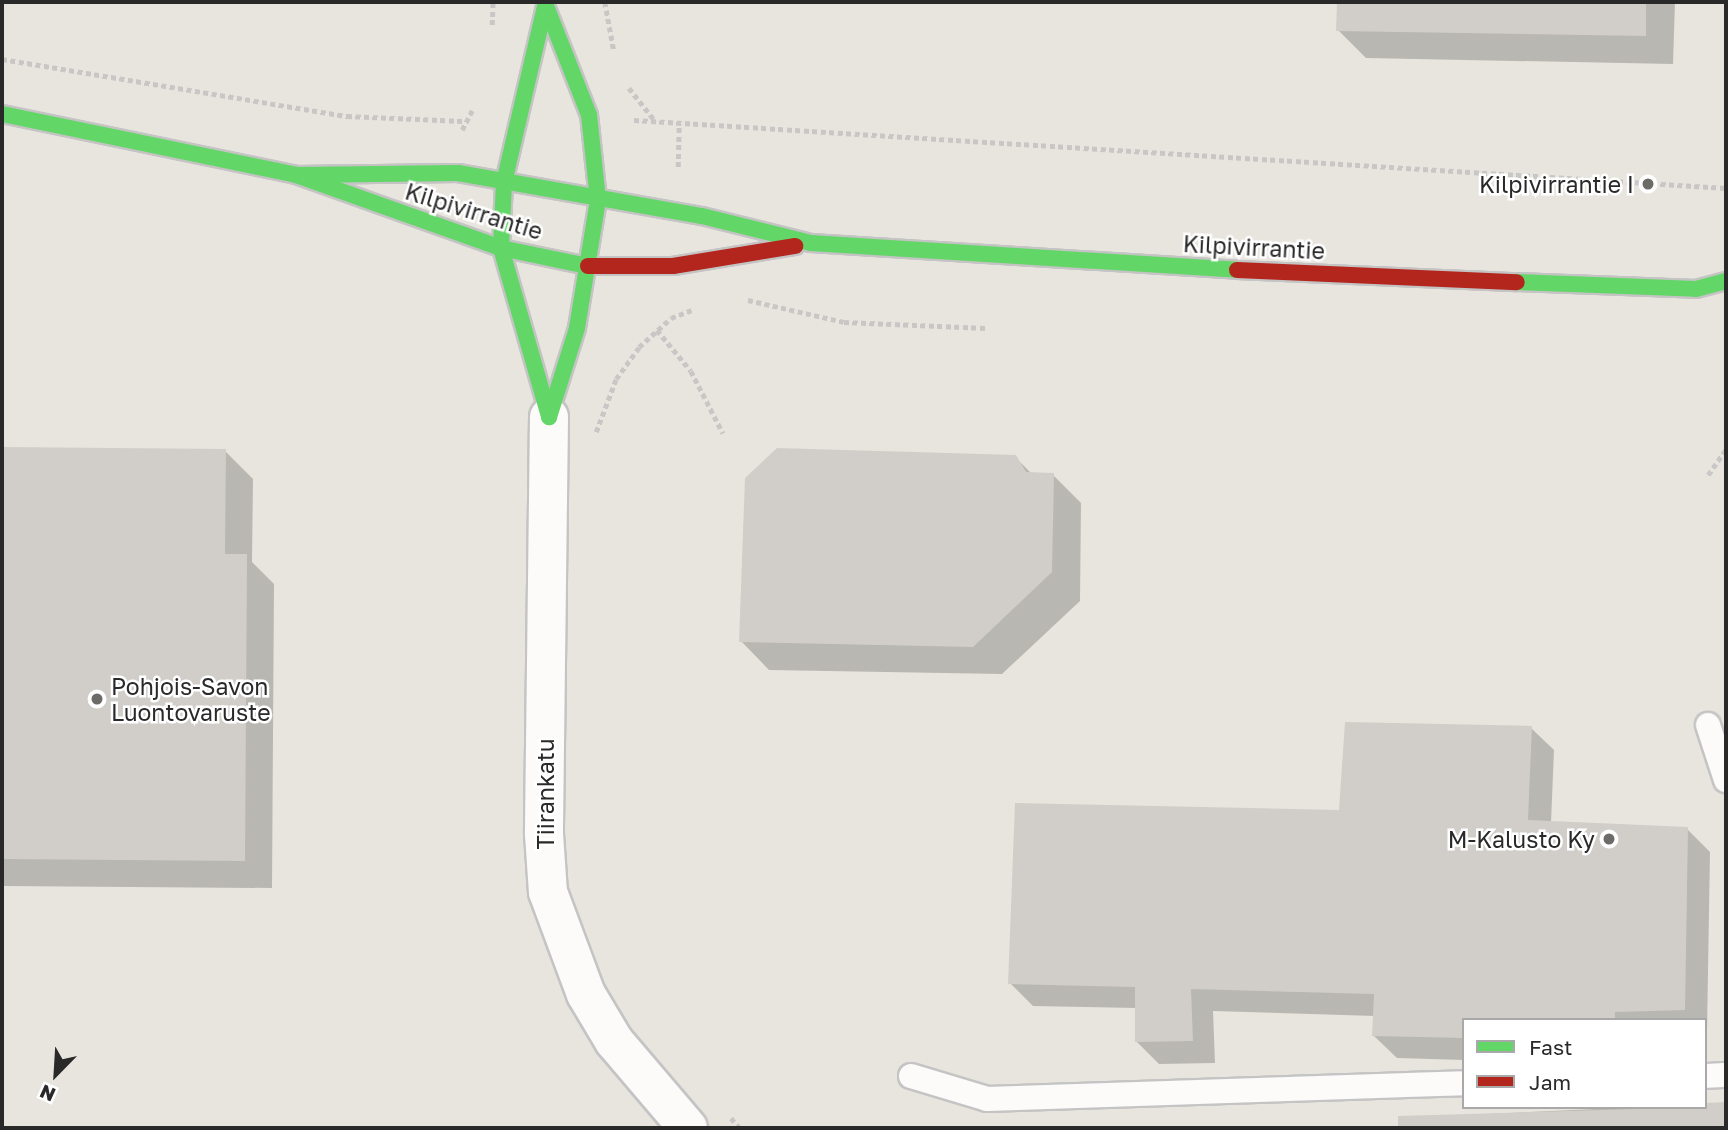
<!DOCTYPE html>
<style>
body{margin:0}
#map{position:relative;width:1728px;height:1130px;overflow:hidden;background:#e8e5de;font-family:"Golos Text",sans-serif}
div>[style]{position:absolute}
.shadow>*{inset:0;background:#0003}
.building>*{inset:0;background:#d1cec9}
.path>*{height:4.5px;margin-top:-2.25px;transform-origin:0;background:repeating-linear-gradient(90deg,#c8c7c6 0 5px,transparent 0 8.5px)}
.roads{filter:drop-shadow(2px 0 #c5c4c4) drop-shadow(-2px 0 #c5c4c4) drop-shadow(0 2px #c5c4c4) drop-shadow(0 -2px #c5c4c4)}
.lane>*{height:24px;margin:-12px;padding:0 12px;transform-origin:12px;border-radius:12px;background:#fcfbfa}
.street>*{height:38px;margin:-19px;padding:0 19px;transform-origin:19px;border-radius:19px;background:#fcfbfa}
.fast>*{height:16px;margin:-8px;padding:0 8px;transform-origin:8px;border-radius:8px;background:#63d668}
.jam>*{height:16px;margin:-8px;padding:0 8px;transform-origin:8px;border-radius:8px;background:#b3261e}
.dots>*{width:19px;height:19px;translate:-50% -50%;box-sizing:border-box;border:4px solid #fff;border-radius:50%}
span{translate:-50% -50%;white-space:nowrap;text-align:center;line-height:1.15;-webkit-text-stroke:5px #fff;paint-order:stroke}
.poi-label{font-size:23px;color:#292929}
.right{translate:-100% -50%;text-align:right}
.left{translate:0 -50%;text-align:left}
.street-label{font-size:23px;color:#292929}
.frame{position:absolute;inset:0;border:4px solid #292929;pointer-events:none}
.legend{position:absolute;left:1462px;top:1018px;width:245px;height:91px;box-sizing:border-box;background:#fff;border:2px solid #a9a9a9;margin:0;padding:9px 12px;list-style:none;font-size:21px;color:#292929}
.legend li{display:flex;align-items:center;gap:14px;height:35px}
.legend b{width:35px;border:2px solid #a9a9a9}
.north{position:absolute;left:21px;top:1039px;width:70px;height:70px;-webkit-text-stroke:5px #fff;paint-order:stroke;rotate:204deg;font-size:19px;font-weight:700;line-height:28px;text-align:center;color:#292929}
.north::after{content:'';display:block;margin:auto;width:24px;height:32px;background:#292929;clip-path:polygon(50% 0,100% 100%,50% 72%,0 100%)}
</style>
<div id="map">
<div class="shadow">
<i style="clip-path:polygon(849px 2px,1137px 2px,850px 3px)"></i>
<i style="clip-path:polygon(1339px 2px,1675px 2px,1673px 64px,1366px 58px,1338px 30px)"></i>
<i style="clip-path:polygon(2px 449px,225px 451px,253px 479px,252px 562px,274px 584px,272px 888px,2px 886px)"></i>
<i style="clip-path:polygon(1015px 457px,1032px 474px,1053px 475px,1081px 503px,1080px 601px,1002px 674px,769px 670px,741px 641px)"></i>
<i style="clip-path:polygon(1531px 728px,1554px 750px,1551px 823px,1687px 829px,1710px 852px,1707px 1032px,1705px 1020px,1464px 1020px,1464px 1060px,1397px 1058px,1374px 1036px,1375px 1016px,1213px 1011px,1215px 1063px,1159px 1064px,1136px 1041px,1136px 1008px,1033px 1006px,1010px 983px,1341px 812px)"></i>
<i style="clip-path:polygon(1726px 1103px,1726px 1128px,1400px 1128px,1400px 1118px)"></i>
</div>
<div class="building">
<i style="clip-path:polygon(1337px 2px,1646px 2px,1646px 36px,1336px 31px)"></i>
<i style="clip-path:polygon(2px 447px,226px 449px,225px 554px,247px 554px,245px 861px,2px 859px)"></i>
<i style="clip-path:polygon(777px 448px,1016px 455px,1026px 472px,1054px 473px,1052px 572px,973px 647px,739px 642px,745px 478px)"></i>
<i style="clip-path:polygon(1345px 722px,1532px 726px,1528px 820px,1688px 827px,1685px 1010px,1615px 1012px,1615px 1020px,1464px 1020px,1464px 1038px,1372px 1036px,1374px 994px,1191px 989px,1193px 1041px,1135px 1042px,1135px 987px,1008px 984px,1015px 803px,1339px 810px)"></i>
<i style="clip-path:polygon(1726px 1102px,1726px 1128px,1398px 1128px,1398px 1116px,1705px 1107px,1705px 1103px)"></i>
</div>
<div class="path">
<i style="left:605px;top:2px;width:50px;rotate:79.6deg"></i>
<i style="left:492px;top:25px;width:23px;rotate:-88deg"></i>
<i style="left:2px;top:59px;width:350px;rotate:9.4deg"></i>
<i style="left:347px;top:116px;width:116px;rotate:2.5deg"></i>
<i style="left:629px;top:88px;width:43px;rotate:51.5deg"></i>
<i style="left:634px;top:120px;width:1094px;rotate:3.56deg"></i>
<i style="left:462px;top:130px;width:22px;rotate:-63deg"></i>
<i style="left:678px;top:167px;width:43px;rotate:-88.7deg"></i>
<i style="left:748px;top:300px;width:98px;rotate:12.9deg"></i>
<i style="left:844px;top:322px;width:142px;rotate:2.4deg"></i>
<i style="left:657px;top:330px;width:53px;rotate:50.3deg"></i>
<i style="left:691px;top:371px;width:70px;rotate:62.7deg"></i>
<i style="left:596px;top:432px;width:57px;rotate:-69.3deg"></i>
<i style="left:616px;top:379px;width:39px;rotate:-54deg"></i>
<i style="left:639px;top:347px;width:43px;rotate:-42.2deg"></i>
<i style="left:671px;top:318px;width:22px;rotate:-21deg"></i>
<i style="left:1708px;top:475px;width:32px;rotate:-55deg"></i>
<i style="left:731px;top:1118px;width:13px;rotate:48deg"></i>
</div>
<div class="roads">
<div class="lane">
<i style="left:1708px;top:725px;width:58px;rotate:71.9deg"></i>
<i style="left:911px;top:1076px;width:79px;rotate:16.8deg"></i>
<i style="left:987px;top:1099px;width:477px;rotate:-1.9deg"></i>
<i style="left:1705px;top:1076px;width:21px;rotate:-3deg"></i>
</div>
<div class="street">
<i style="left:549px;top:417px;width:417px;rotate:90.7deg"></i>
<i style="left:544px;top:834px;width:58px;rotate:86.1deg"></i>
<i style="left:548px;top:892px;width:109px;rotate:69.6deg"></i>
<i style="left:586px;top:994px;width:55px;rotate:59.2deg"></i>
<i style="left:614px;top:1041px;width:114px;rotate:49.6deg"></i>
</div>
<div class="fast">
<i style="left:546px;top:2px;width:185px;rotate:103.1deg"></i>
<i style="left:504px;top:182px;width:66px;rotate:92.6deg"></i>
<i style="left:501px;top:248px;width:176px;rotate:74.1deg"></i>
<i style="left:549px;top:417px;width:93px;rotate:-72.5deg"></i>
<i style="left:577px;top:328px;width:130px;rotate:-80.7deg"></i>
<i style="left:598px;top:200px;width:85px;rotate:-96deg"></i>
<i style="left:589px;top:115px;width:117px;rotate:-111.5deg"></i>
<i style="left:2px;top:114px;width:300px;rotate:11.7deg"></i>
<i style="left:296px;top:175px;width:218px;rotate:19.6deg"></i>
<i style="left:501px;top:248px;width:89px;rotate:11.7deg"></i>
<i style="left:296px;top:175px;width:162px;rotate:-0.7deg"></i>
<i style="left:458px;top:173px;width:248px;rotate:10deg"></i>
<i style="left:702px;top:216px;width:112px;rotate:13.9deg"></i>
<i style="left:811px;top:243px;width:427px;rotate:3.6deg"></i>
<i style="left:1517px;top:282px;width:179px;rotate:2.2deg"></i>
<i style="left:1696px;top:289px;width:31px;rotate:-15deg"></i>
</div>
<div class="jam">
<i style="left:588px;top:266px;width:85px"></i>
<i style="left:673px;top:266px;width:124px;rotate:-9.3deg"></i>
<i style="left:1237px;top:270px;width:280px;rotate:2.5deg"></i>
</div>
</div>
<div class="dots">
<i style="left:1648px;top:184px;background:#6c6b68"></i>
<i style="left:97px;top:699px;background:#6c6b68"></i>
<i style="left:1609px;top:839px;background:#6c6b68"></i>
</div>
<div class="poi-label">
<span class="right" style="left:1634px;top:184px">Kilpivirrantie I</span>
<span class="left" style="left:111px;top:699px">Pohjois-Savon<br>Luontovaruste</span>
<span class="right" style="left:1595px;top:839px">M-Kalusto Ky</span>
</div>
<div class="street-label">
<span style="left:474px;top:211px;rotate:17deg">Kilpivirrantie</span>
<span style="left:1254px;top:247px;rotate:3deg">Kilpivirrantie</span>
<span style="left:545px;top:794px;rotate:-90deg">Tiirankatu</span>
</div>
<div class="frame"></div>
<ul class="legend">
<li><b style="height:9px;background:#63d668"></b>Fast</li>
<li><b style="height:9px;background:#b3261e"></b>Jam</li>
</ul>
<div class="north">N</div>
</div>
